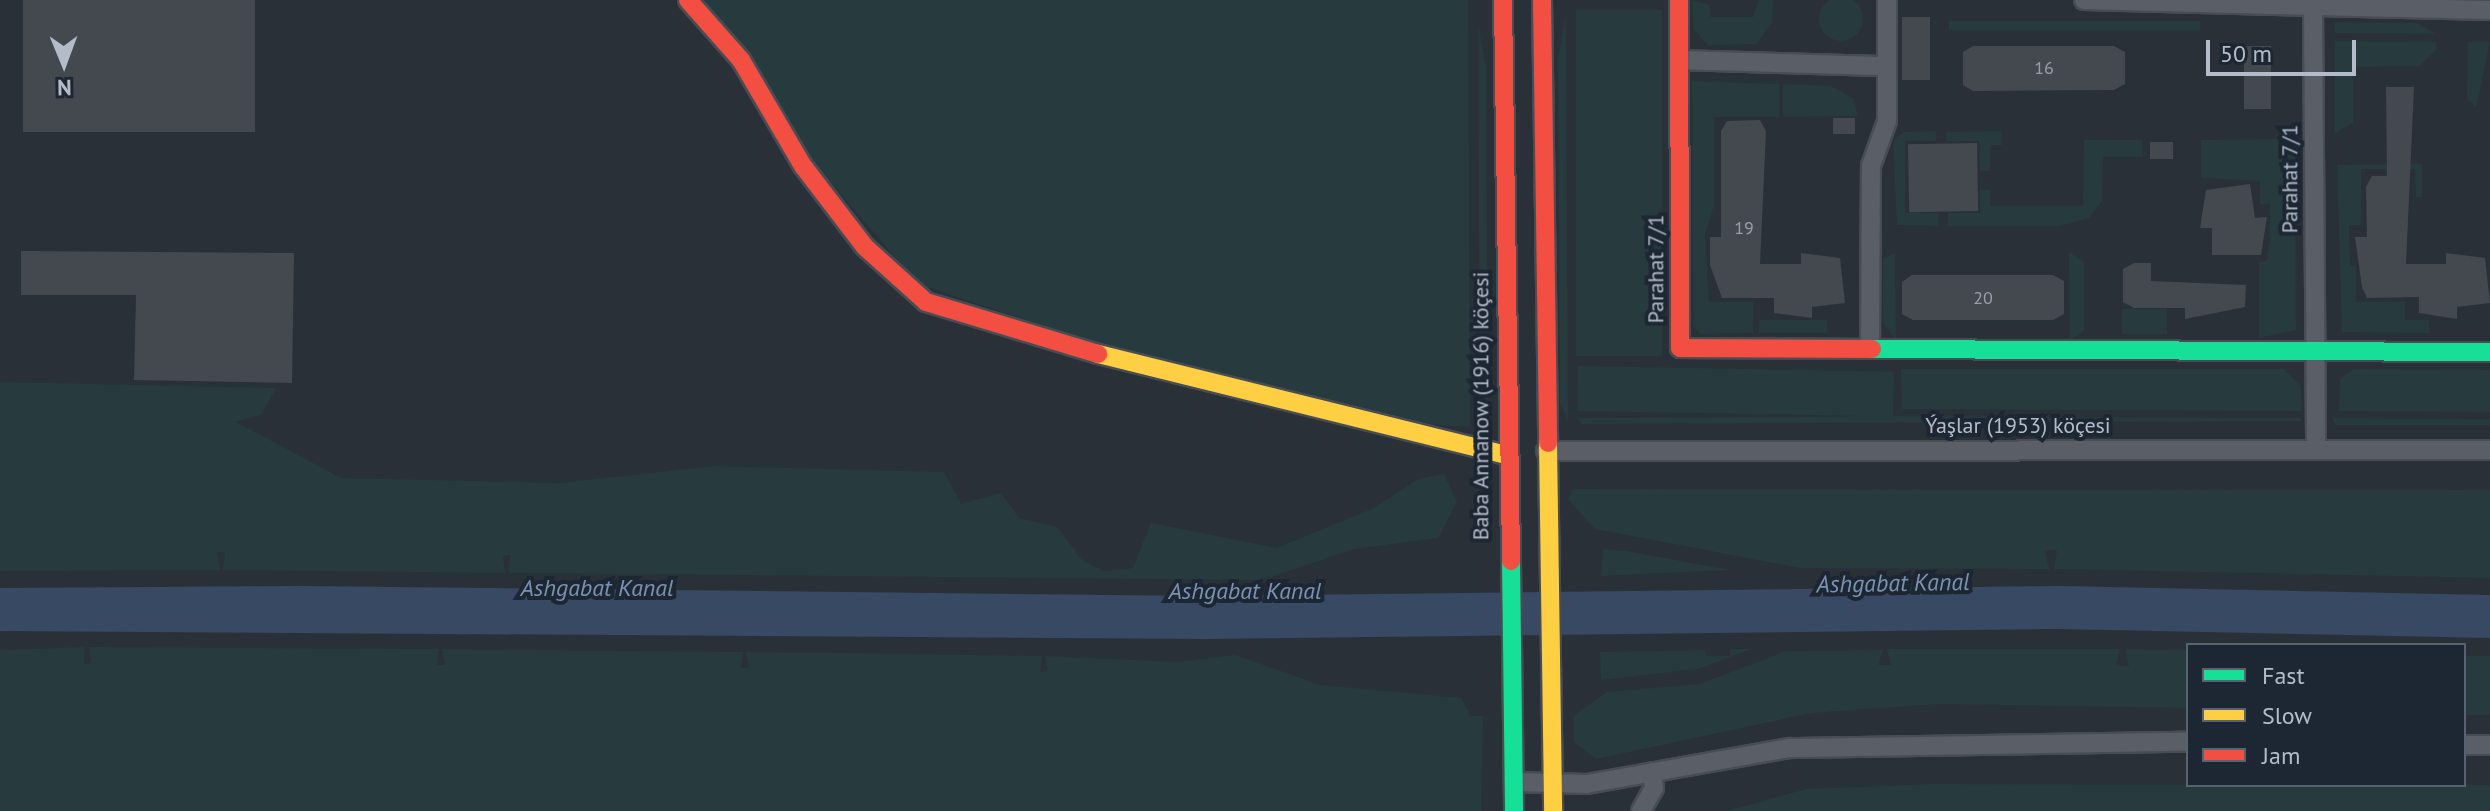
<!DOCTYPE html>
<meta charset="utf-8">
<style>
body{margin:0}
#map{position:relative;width:2490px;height:811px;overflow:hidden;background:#2a3038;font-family:"PT Sans",sans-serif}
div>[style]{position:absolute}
.green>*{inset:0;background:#273a3e;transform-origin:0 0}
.round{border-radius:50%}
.water>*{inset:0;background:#384963}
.building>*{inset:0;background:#444950;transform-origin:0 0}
.roads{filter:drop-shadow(2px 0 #484c53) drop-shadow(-2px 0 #484c53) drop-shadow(0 2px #484c53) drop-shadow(0 -2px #484c53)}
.street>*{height:18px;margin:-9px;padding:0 9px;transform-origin:9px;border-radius:9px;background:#5a5e66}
.fast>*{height:18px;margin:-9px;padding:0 9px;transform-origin:9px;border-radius:9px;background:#16e098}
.slow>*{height:18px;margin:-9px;padding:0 9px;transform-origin:9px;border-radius:9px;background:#ffcf43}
.jam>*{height:18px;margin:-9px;padding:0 9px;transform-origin:9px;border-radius:9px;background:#f24e42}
span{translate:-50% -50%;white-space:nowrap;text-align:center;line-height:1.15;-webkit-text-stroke:8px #1d2633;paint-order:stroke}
.number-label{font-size:18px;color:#989fab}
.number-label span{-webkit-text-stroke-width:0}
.street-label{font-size:22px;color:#b4bcc9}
.water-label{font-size:24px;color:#7c92b1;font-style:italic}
.legend{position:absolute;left:2186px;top:643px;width:280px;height:144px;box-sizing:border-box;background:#1d2633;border:2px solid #59626f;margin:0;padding:10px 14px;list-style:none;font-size:24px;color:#b4bcc9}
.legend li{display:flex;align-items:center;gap:16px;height:40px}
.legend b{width:40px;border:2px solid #59626f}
.north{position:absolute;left:24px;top:24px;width:80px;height:80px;-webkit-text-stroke:6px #1d2633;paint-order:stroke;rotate:179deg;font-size:22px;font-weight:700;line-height:32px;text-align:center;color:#b4bcc9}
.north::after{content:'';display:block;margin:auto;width:28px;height:36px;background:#b4bcc9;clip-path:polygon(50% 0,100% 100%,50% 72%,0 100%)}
.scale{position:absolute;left:2206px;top:40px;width:150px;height:36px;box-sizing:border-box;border:4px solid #b4bcc9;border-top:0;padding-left:10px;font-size:24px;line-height:28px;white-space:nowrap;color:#b4bcc9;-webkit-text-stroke:6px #1d2633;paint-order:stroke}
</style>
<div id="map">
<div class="green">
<i class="round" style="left:1819px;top:-3px;width:44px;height:44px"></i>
<i style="clip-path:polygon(702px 0,1468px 0,1470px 427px,1423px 424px,1148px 361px,918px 284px,820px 170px)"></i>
<i style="clip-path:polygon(1692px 0,1710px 5px,1710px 17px,1753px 17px,1759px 0,1773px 0,1772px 22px,1757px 44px,1708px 45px,1694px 30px)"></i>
<i style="left:1662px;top:10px;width:346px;height:86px;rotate:90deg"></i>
<i style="clip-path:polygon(1566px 11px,1568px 420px,1560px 403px,1558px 59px)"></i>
<i style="left:1949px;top:21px;width:251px;height:9px"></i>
<i style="clip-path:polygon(2335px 22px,2417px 23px,2436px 34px,2335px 33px)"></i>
<i style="clip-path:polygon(1478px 24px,1486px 65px,1488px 412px,1480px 424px)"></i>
<i style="clip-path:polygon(2335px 41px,2436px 42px,2436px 49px,2419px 66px,2353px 67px,2353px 123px,2335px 133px)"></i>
<i style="clip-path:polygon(2468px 42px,2490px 42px,2476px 107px,2467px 99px)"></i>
<i style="clip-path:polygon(1692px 81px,1779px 84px,1779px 117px,1714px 117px,1714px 206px,1705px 234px,1709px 302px,1753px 302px,1753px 333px,1700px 334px,1693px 326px)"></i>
<i style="clip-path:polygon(1783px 84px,1831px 86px,1853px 98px,1858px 116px,1783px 117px)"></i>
<i style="clip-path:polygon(1936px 131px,1936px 141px,1905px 141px,1905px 213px,1938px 213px,1938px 226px,1897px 225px,1893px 140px,1904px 132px)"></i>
<i style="clip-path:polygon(2001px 131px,2002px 145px,1990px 145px,1990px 171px,1980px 171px,1979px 141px,1947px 141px,1946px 132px)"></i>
<i style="clip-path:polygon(2287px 139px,2295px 149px,2296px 330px,2259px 338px,2259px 262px,2266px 262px,2270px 242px,2270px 204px,2260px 204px,2260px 181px,2201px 178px,2201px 140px)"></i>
<i style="clip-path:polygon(2084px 140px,2142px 140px,2143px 157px,2103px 157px,2102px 201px,2089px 218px,2060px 226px,1948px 226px,1948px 213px,1980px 213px,1980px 190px,1990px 190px,1990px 206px,2083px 206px)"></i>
<i style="clip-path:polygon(2422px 164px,2422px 197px,2416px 197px,2415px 169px,2361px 169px,2361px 225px,2349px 225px,2350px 266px,2356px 266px,2356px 302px,2405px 302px,2405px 320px,2429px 320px,2429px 333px,2342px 332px,2337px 165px)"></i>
<i style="clip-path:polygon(2069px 252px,2084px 262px,2084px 331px,2070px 340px)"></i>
<i style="clip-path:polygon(1895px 253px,1896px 340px,1883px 323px,1883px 259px)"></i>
<i style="left:2122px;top:309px;width:45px;height:25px"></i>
<i style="left:1759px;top:320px;width:68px;height:13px"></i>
<i style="left:1578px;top:366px;width:316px;height:45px;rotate:1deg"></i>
<i style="clip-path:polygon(1901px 369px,2284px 369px,2301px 386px,2302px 411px,1902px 409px)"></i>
<i style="clip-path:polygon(2354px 369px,2490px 370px,2490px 412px,2339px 411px,2340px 378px)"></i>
<i style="clip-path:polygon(0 382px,276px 388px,262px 414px,236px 422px,341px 478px,560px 483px,715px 466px,944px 472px,961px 504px,1001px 493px,1019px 518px,1057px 527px,1082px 560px,1103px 571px,1133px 568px,1151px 523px,1277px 548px,1374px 508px,1418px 479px,1444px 474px,1457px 502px,1438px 538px,1354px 549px,1263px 580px,509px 573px,510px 555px,503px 556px,505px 573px,223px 570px,225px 552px,217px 552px,220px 570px,0 571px)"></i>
<i style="clip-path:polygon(1901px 416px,2301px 418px,2301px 421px,1582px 424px,1578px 418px)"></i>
<i style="clip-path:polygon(2332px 418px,2490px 419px,2490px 425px,2336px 425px)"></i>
<i style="clip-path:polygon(1573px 489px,2490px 490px,2490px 578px,2054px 569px,2057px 550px,2045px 551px,2049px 569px,1800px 568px,1595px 529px,1568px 499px)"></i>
<i style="clip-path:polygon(1603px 549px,1627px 551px,1730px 570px,1601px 576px)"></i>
<i style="clip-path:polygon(85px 647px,84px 664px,91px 663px,89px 647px,97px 647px,431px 649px,439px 649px,437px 665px,445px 665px,442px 649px,743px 652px,741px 668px,749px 668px,746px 652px,849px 653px,1042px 656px,1040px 672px,1048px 671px,1045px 656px,1179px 662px,1235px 655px,1320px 685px,1462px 698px,1470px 716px,1483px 716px,1481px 811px,0 811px,0 650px)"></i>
<i style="clip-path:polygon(1730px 649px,1752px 649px,1698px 669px,1601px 680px,1600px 652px,1705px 650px,1706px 656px,1730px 656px)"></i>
<i style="clip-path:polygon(1887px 649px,2120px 649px,2116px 665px,2129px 666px,2125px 649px,2188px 650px,2188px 708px,1939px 704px,1811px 713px,1596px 759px,1574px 742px,1574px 716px,1607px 692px,1700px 684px,1786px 651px,1883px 650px,1878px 665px,1891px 665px)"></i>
<i style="left:2464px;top:656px;width:26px;height:59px"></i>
<i style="clip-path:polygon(1931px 784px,2490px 785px,2490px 811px,1727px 811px,1806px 789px)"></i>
</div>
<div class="water">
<i style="clip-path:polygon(303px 586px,1205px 596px,2060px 586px,2490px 595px,2490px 638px,2060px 629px,1206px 639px,0 631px,0 588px)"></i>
</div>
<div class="building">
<i style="left:23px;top:0;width:232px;height:132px"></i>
<i style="left:1902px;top:17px;width:28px;height:63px"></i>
<i style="clip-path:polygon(1973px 46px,2114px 46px,2125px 52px,2125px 84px,2114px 90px,1973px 91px,1963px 85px,1963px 52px)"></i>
<i style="left:2244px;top:46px;width:27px;height:63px"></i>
<i style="clip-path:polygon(2386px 87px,2414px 87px,2406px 264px,2446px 264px,2446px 253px,2485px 258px,2490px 303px,2457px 307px,2457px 319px,2419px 313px,2419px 297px,2367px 298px,2362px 287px,2355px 237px,2367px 237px,2366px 187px,2372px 176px,2387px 176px)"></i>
<i style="left:1833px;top:118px;width:22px;height:16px"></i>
<i style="clip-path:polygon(1760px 120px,1766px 131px,1760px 264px,1801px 264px,1801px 253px,1840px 258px,1845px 303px,1812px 307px,1812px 318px,1774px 313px,1774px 298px,1722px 298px,1710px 265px,1710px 237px,1721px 237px,1721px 131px,1727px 121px)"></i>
<i style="left:2150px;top:142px;width:23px;height:17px"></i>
<i style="left:1977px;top:143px;width:68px;height:69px;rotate:89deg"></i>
<i style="clip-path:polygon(2250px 184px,2255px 218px,2267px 217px,2261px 255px,2212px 255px,2212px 228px,2200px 228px,2206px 190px)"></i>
<i style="clip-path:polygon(21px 251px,294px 253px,292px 383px,134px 380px,136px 295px,21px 295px)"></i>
<i style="clip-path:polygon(2134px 263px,2151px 263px,2151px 281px,2246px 285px,2245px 307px,2185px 319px,2185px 308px,2134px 308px,2123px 302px,2123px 269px)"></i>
<i style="clip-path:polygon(1912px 275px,2053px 275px,2064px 281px,2064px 314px,2053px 320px,1913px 320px,1902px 314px,1902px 282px)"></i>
</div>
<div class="roads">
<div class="street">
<i style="left:2084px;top:0;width:229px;rotate:1.5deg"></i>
<i style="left:2313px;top:6px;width:443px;rotate:89.6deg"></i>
<i style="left:2313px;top:0;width:6px;rotate:90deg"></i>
<i style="left:2313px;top:6px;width:177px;rotate:1.3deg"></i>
<i style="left:1679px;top:60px;width:208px;rotate:1.7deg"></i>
<i style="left:1870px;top:349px;width:183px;rotate:-89.7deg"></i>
<i style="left:1871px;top:166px;width:48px;rotate:-70.4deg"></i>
<i style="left:1887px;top:121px;width:121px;rotate:-90deg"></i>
<i style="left:1546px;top:451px;width:944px;rotate:-0.06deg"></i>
<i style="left:2464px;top:745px;width:26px"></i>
<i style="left:1514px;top:782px;width:73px;rotate:1.6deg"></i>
<i style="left:1587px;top:784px;width:206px;rotate:-10.1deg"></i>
<i style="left:1790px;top:748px;width:398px;rotate:-0.9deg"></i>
<i style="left:1641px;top:811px;width:26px;rotate:-61deg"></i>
<i style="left:1654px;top:788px;width:16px;rotate:-97deg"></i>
</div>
<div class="fast">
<i style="left:1872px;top:349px;width:618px;rotate:0.28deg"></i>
<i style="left:1511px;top:561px;width:250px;rotate:89.3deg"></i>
</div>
<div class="slow">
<i style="left:1098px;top:354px;width:419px;rotate:13.9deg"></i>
<i style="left:1548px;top:443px;width:368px;rotate:89.2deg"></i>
</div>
<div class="jam">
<i style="left:688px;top:0;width:80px;rotate:48.5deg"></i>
<i style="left:741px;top:60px;width:123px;rotate:59.7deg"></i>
<i style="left:803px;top:166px;width:102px;rotate:52.6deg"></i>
<i style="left:865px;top:247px;width:82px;rotate:42deg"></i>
<i style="left:926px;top:302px;width:180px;rotate:16.8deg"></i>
<i style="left:1503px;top:0;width:561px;rotate:89.18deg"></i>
<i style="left:1542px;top:0;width:443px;rotate:89.2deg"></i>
<i style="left:1679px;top:0;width:348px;rotate:89.8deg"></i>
<i style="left:1680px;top:348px;width:192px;rotate:0.3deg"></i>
</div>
</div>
<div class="number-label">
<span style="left:2044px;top:68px">16</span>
<span style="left:1744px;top:228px">19</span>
<span style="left:1983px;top:298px">20</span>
</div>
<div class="street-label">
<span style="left:2290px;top:179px;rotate:-90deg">Parahat 7/1</span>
<span style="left:1656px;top:269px;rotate:-90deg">Parahat 7/1</span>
<span style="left:1481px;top:406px;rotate:-90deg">Baba Annanow (1916) köçesi</span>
<span style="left:2018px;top:426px">Ýaşlar (1953) köçesi</span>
</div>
<div class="water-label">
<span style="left:1893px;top:583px;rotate:-1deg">Ashgabat Kanal</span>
<span style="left:597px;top:588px">Ashgabat Kanal</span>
<span style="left:1245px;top:591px">Ashgabat Kanal</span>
</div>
<ul class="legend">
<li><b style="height:10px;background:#16e098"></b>Fast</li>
<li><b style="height:10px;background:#ffcf43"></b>Slow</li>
<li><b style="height:10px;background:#f24e42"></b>Jam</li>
</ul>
<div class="north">N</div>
<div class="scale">50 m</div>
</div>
